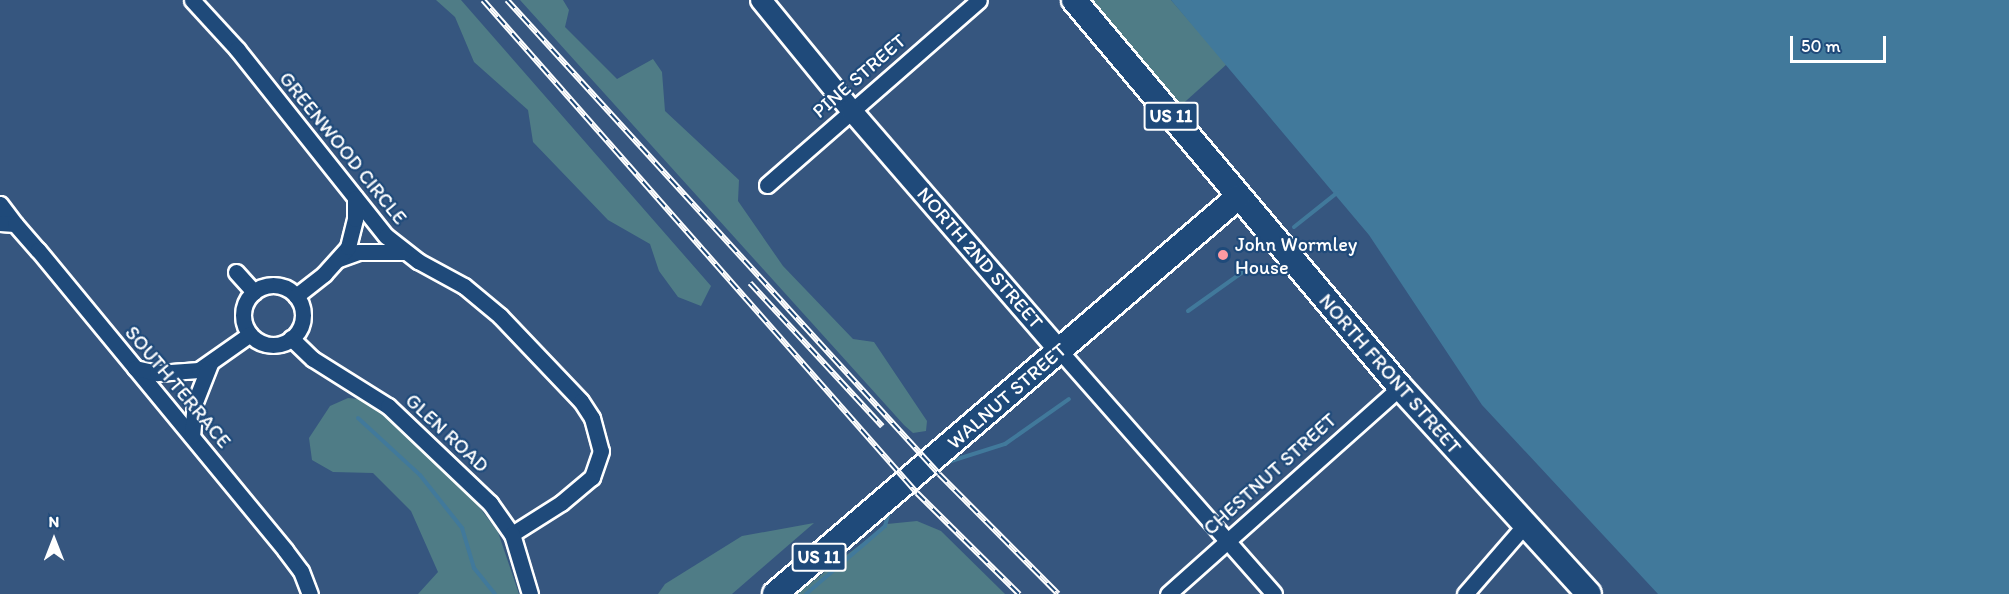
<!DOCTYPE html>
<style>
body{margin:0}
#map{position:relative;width:2009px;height:594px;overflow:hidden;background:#36567f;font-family:Itim,sans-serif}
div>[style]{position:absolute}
.green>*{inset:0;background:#4f7c86}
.water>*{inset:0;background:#41799b}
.stream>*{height:4px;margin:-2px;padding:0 2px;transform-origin:2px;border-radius:2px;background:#41799b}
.roads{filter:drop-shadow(2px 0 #fff) drop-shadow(-2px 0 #fff) drop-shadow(0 2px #fff) drop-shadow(0 -2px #fff)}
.minor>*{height:15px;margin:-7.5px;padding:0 7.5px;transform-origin:7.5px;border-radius:7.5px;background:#1f4a7a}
.minor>.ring{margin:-7.5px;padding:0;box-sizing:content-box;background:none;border:15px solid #1f4a7a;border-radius:50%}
.tertiary>*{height:20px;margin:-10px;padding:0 10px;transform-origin:10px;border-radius:10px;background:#1f4a7a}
.primary>*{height:24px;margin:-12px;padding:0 12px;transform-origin:12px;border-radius:12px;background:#1f4a7a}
.rail>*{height:6px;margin-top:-3px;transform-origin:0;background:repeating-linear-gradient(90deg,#1f4a7a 0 11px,#fff 0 22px);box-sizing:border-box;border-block:2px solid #fff}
.dots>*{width:16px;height:16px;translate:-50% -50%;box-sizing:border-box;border:3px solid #1f4a7a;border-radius:50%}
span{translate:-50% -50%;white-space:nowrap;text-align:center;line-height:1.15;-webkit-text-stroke:4.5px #1f4a7a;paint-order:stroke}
.shield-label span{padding:2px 4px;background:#1f4a7a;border:2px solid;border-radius:4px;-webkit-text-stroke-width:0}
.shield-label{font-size:18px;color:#fff;font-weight:700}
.street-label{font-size:20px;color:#fff}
.poi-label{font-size:20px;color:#fff}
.left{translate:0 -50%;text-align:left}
.north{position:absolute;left:24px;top:510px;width:60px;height:60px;-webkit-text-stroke:4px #1f4a7a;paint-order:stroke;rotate:0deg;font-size:16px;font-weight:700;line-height:24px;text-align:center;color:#fff}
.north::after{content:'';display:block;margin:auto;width:21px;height:27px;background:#fff;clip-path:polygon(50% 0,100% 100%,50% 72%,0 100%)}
.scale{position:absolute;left:1790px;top:36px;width:96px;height:27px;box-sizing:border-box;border:3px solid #fff;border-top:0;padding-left:8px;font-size:18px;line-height:21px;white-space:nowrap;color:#fff;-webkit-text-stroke:4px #1f4a7a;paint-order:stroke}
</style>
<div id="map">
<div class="green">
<i style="clip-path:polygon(436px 0,461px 0,711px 286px,701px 306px,678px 297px,659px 271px,650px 244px,608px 220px,533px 142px,528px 110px,474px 62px,455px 17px)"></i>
<i style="clip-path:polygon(520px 0,563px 0,569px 10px,565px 27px,617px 79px,653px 59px,662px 72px,665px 111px,739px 180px,738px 201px,783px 266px,853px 339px,874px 342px,927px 421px,926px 431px,913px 433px,904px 425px)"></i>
<i style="clip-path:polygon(1087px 0,1171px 0,1227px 64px,1177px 109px)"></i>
<i style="clip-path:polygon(348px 398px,369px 400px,468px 492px,498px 532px,519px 594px,418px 594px,438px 572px,411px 511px,373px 473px,333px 472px,312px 460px,309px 438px,330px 406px)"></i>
<i style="clip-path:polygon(917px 521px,941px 531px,1005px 594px,796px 594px,887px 524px)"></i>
<i style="clip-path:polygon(814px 523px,732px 594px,658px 594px,665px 584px,742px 536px)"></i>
</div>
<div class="water">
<i style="clip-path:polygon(1171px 0,2009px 0,2009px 594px,1658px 594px,1482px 405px,1369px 235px)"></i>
</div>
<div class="stream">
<i style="left:1294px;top:227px;width:56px;rotate:-38.5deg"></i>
<i style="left:1188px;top:311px;width:77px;rotate:-35.5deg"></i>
<i style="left:358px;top:418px;width:84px;rotate:42.6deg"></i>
<i style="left:420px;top:475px;width:68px;rotate:51.6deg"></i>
<i style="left:462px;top:528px;width:42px;rotate:73.3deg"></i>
<i style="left:474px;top:568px;width:33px;rotate:51deg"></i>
<i style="left:806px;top:594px;width:104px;rotate:-40.7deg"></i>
<i style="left:885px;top:526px;width:15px;rotate:-74deg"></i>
<i style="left:889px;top:512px;width:77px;rotate:-40.3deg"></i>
<i style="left:948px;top:462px;width:60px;rotate:-17.5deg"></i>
<i style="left:1005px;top:444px;width:78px;rotate:-35.1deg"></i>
</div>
<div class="roads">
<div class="minor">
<i style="left:192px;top:0;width:67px;rotate:47.4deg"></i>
<i style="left:237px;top:49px;width:239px;rotate:51.5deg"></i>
<i style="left:386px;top:236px;width:41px;rotate:38deg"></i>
<i style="left:418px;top:261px;width:52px;rotate:28.5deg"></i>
<i style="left:464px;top:286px;width:47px;rotate:39.8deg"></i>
<i style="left:500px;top:316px;width:117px;rotate:46.4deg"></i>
<i style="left:581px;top:401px;width:20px;rotate:57deg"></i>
<i style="left:592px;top:418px;width:34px;rotate:75deg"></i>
<i style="left:601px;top:451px;width:28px;rotate:109deg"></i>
<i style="left:592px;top:477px;width:40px;rotate:140deg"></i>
<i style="left:561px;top:503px;width:58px;rotate:147.7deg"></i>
<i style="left:767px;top:185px;width:281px;rotate:-41.1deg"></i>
<i style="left:0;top:204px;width:25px;rotate:53deg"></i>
<i style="left:0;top:223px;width:15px;rotate:4deg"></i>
<i style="left:15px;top:224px;width:35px;rotate:49deg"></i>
<i style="left:38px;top:250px;width:389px;rotate:50.5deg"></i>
<i style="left:285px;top:550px;width:26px;rotate:53deg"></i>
<i style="left:301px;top:571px;width:25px;rotate:69deg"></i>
<i style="left:339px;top:259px;width:20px;rotate:-20deg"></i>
<i style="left:358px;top:252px;width:46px"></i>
<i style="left:236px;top:272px;width:27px;rotate:48deg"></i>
<i class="ring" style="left:243px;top:285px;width:45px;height:45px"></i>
<i style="left:296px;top:296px;width:36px;rotate:-38deg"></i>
<i style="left:324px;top:274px;width:36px;rotate:-48deg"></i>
<i style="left:348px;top:247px;width:29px;rotate:-76deg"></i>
<i style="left:355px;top:219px;width:21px;rotate:-90deg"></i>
<i style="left:291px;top:338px;width:30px;rotate:44deg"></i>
<i style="left:313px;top:359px;width:89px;rotate:32.1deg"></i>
<i style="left:388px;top:406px;width:141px;rotate:43.6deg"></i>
<i style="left:490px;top:503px;width:38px;rotate:55deg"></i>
<i style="left:512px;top:534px;width:63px;rotate:73.3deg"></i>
<i style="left:1059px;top:350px;width:325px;rotate:48.6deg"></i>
<i style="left:135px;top:368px;width:23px;rotate:13deg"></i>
<i style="left:157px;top:373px;width:42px;rotate:-4.1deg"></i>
<i style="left:199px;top:370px;width:62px;rotate:-35.2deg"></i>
<i style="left:192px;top:436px;width:34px;rotate:-85deg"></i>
<i style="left:195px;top:402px;width:41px;rotate:-68.5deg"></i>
<i style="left:1168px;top:594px;width:311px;rotate:-41.7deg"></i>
<i style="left:1465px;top:594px;width:90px;rotate:-49.1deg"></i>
</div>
<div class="tertiary">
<i style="left:761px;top:0;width:142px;rotate:50.7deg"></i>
<i style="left:851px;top:110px;width:318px;rotate:49.1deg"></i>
</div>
<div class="primary">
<i style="left:1074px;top:0;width:506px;rotate:49.89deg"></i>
<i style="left:1400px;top:387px;width:280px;rotate:47.6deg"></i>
<i style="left:775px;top:594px;width:610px;rotate:-40.61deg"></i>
</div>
</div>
<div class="rail">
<i style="left:483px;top:0;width:657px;rotate:48.64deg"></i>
<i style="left:917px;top:493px;width:144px;rotate:44.7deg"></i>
<i style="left:507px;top:0;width:641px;rotate:47.65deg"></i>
<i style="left:939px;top:474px;width:169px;rotate:45.2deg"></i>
<i style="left:750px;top:283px;width:195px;rotate:47.3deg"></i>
</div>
<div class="dots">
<i style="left:1223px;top:255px;background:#ff9aa2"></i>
</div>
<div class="shield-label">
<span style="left:1171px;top:116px">US 11</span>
<span style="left:819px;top:557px">US 11</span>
</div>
<div class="street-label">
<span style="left:859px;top:76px;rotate:-41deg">PINE STREET</span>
<span style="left:343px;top:148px;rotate:51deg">GREENWOOD CIRCLE</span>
<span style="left:980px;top:258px;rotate:49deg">NORTH 2ND STREET</span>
<span style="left:1390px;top:374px;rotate:49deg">NORTH FRONT STREET</span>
<span style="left:178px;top:387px;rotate:50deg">SOUTH TERRACE</span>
<span style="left:1007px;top:396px;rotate:-41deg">WALNUT STREET</span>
<span style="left:447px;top:433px;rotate:43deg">GLEN ROAD</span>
<span style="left:1270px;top:474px;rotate:-42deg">CHESTNUT STREET</span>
</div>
<div class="poi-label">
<span class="left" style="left:1235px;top:256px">John Wormley<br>House</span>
</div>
<div class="north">N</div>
<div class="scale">50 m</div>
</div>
